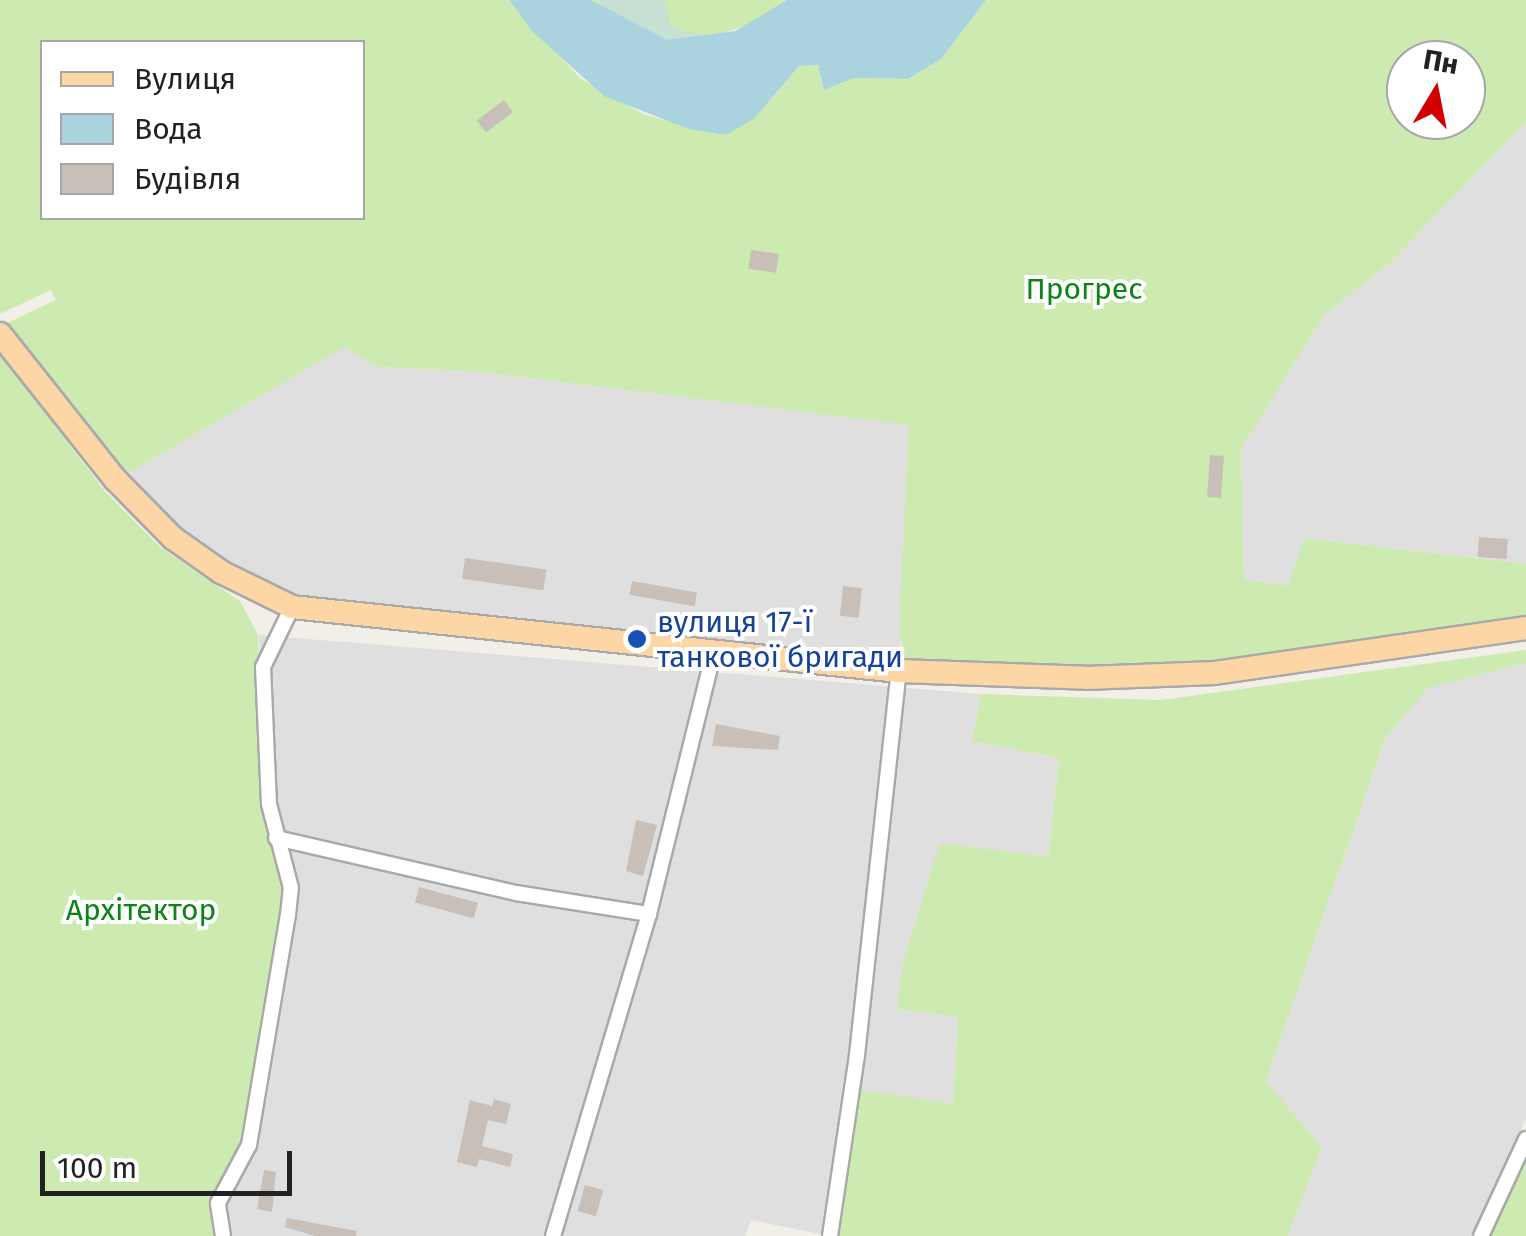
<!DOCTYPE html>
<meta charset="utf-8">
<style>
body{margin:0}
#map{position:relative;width:1526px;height:1236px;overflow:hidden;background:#f2efe9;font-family:"Fira Sans",sans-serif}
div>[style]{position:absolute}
.residential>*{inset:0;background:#e0dfdf}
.grass>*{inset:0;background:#cdebb0}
.wetland>*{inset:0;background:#c6e0d4}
.water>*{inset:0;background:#aad3df}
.building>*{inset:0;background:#c7bfb8;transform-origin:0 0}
.roads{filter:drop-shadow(2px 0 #a9a9a9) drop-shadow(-2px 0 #a9a9a9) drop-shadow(0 2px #a9a9a9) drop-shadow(0 -2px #a9a9a9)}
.street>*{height:14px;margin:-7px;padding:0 7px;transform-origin:7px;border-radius:7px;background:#fff}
.primary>*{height:22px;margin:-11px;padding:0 11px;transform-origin:11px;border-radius:11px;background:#fcd6a4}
.dots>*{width:28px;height:28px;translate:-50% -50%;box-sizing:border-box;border:5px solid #fff;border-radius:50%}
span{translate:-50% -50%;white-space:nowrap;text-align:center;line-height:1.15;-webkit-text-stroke:8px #fff;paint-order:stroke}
.park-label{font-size:30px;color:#0c8416}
.transit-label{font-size:30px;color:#164399}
.left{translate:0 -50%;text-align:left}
.legend{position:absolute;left:40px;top:40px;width:325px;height:180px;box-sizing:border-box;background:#fff;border:2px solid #a7a7a7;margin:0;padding:12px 18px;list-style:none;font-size:30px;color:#222}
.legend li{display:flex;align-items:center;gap:20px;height:50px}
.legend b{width:50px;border:2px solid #a7a7a7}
.north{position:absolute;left:1386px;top:40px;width:100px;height:100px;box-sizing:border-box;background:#fff;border:2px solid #a7a7a7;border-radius:50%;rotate:10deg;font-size:28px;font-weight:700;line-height:40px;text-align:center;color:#222}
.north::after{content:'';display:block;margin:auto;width:35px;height:45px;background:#d40000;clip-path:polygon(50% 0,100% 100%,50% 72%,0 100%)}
.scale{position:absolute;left:40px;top:1151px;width:252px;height:45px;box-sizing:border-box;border:5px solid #222;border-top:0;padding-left:12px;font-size:30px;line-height:35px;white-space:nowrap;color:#222;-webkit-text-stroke:8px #fff;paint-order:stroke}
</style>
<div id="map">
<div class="residential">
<i style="clip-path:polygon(1526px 122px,1526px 564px,1305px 538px,1288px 586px,1244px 579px,1241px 449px,1324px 315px,1390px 263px)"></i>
<i style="clip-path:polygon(345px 347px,376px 367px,471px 371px,910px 425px,899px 671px,292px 607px,221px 572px,125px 475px)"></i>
<i style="clip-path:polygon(259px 635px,981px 694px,972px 741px,1059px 758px,1048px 857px,940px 844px,898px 1009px,958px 1017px,953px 1104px,829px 1236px,751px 1220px,745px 1236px,216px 1236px,214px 1199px,279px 866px,262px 805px)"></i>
<i style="clip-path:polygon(1526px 663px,1526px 1119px,1472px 1236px,1288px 1236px,1322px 1147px,1266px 1081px,1385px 739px,1428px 688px)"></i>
</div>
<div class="grass">
<i style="clip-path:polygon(evenodd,0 0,509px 0,580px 78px,645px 115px,726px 135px,769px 102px,799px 66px,818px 65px,824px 90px,854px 78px,908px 79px,941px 59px,986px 0,1526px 0,1526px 122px,1390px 263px,1324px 315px,1241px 449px,1244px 579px,1288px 586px,1304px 538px,1526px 564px,1526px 617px,1155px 668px,917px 668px,904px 659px,899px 628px,909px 425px,471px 371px,376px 367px,345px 347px,125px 475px,5px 324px,56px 300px,51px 290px,0 314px,0 0,42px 42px,362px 42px,362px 218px,42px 218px,42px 42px,0 0,1406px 60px,1466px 60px,1466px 120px,1406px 120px,1406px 60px)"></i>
<i style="clip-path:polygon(591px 0,787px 0,755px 23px,700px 40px,627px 23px)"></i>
<i style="clip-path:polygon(0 353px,104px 490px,160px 547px,240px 601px,258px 635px,262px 805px,284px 886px,284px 910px,242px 1146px,214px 1199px,216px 1236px,0 1236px)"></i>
<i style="clip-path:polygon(1526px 650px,1526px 663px,1428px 688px,1385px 739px,1266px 1081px,1322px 1147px,1288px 1236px,836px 1236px,855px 1089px,953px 1104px,958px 1017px,897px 1009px,903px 963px,940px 843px,1048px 857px,1059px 758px,972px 741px,981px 694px,1161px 700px)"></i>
<i style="clip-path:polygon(1526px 1161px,1526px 1236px,1490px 1236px,1522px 1169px)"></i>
</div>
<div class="wetland">
<i style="clip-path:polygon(599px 0,664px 0,672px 28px,714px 38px,679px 54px,598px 6px)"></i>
</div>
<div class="water">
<i style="clip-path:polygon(509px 0,591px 0,667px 40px,735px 31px,787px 0,986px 0,941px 59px,908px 79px,854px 78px,824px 90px,818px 65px,799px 66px,755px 118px,726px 135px,689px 129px,604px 96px,533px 32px)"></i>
</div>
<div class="building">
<i style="left:504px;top:100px;width:15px;height:34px;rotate:53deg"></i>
<i style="left:751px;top:250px;width:28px;height:19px;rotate:8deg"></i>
<i style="left:1210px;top:455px;width:14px;height:42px;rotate:4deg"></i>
<i style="left:1479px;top:537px;width:29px;height:20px;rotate:4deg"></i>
<i style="left:465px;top:558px;width:82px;height:21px;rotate:8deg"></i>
<i style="left:632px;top:581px;width:66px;height:14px;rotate:10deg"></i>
<i style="left:843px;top:586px;width:19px;height:30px;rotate:6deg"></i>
<i style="clip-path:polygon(716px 724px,780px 736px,778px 750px,712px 746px)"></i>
<i style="clip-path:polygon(636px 820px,657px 825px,643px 876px,626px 871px)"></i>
<i style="left:419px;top:887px;width:61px;height:16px;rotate:15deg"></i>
<i style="clip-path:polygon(494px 1099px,511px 1104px,506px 1124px,488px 1120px,482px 1146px,513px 1154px,510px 1167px,479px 1159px,477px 1167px,457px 1162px,470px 1100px,492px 1106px)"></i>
<i style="clip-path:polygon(264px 1170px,276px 1172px,272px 1212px,257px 1209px)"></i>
<i style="left:585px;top:1185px;width:19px;height:27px;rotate:16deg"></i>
<i style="clip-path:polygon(287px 1218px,357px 1231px,356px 1236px,315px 1236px,285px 1227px)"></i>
</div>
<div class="roads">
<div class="street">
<i style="left:276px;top:838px;width:246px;rotate:12.9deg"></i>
<i style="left:516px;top:893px;width:135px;rotate:9deg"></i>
<i style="left:223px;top:1236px;width:33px;rotate:-99deg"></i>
<i style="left:218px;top:1203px;width:66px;rotate:-61.9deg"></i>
<i style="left:249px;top:1145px;width:233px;rotate:-80.4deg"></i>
<i style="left:288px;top:915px;width:27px;rotate:-84deg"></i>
<i style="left:291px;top:888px;width:87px;rotate:-104.7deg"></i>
<i style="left:269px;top:804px;width:137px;rotate:-92.5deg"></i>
<i style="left:263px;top:667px;width:67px;rotate:-64.2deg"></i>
<i style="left:553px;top:1236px;width:336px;rotate:-73.4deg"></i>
<i style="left:649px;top:914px;width:270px;rotate:-76.1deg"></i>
<i style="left:830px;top:1236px;width:183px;rotate:-81.5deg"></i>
<i style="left:857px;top:1055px;width:386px;rotate:-83.8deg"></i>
<i style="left:1481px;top:1236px;width:107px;rotate:-65.1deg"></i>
</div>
<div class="primary">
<i style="left:0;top:334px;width:185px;rotate:51.6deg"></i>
<i style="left:115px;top:479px;width:83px;rotate:45.5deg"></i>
<i style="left:173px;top:538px;width:59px;rotate:35.3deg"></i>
<i style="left:221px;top:572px;width:79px;rotate:26.2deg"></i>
<i style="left:292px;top:607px;width:610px;rotate:6.02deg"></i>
<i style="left:899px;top:671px;width:187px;rotate:2.1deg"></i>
<i style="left:1086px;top:678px;width:128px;rotate:-2.2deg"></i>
<i style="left:1214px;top:673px;width:315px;rotate:-8.2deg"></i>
</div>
</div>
<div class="dots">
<i style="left:637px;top:639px;background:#1a4fb4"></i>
</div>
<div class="park-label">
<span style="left:1084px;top:289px">Прогрес</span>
<span style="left:141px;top:910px">Архітектор</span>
</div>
<div class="transit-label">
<span class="left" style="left:657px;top:639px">вулиця 17-ї<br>танкової бригади</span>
</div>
<ul class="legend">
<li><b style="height:12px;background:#fcd6a4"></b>Вулиця</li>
<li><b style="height:28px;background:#aad3df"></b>Вода</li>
<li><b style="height:28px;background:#c7bfb8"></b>Будівля</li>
</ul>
<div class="north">Пн</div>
<div class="scale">100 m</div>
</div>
